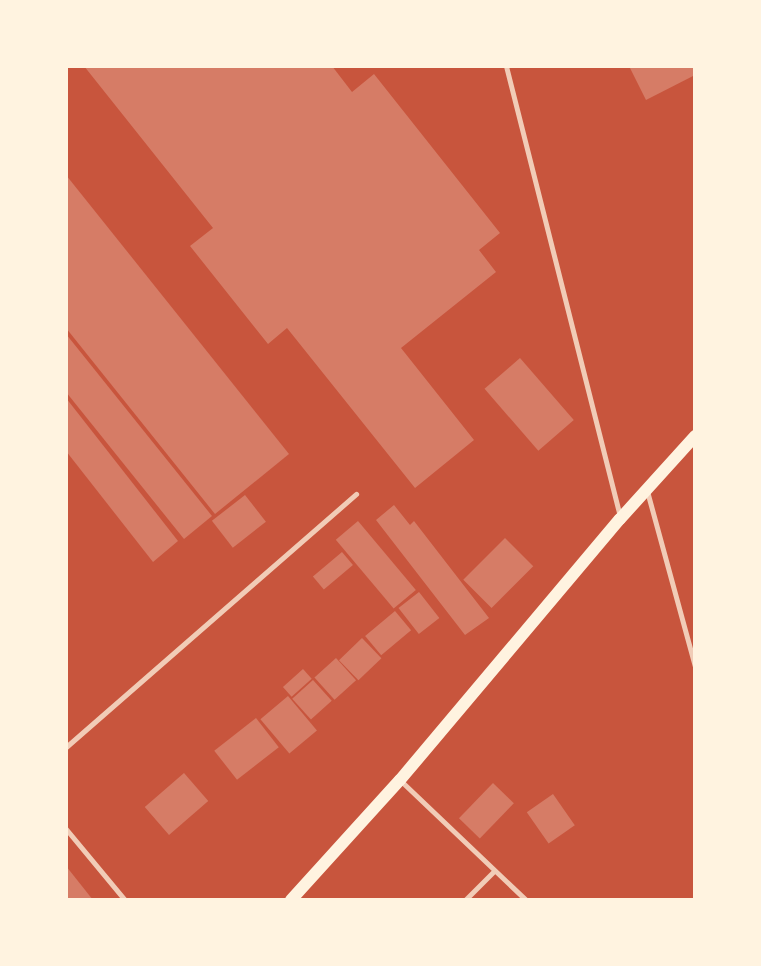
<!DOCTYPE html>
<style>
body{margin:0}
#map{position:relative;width:761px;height:966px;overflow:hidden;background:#c8553d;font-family:"Fira Sans Condensed",sans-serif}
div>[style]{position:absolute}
.building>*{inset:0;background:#d67c66;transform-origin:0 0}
.service>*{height:5px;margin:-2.5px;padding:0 2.5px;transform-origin:2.5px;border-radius:2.5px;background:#f1ccb7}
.secondary>*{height:12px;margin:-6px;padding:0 6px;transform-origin:6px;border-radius:6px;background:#fff3e0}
span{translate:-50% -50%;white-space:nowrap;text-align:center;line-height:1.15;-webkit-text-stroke:8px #fff3e0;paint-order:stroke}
.frame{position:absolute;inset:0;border:68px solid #fff3e0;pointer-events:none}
</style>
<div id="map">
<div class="building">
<i style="clip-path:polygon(84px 66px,332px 66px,352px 92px,374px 74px,500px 233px,479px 250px,496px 272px,401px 348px,474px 440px,415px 488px,287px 328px,268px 344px,190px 246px,213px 228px)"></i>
<i style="clip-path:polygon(629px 66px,695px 66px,695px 75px,646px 100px)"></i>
<i style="clip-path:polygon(66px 175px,289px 454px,215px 514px,66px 328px)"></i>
<i style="clip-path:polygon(66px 334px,212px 516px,184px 539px,66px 392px)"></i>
<i style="left:520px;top:358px;width:82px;height:47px;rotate:49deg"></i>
<i style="clip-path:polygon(66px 398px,178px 541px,153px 562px,66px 451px)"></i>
<i style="left:245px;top:495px;width:34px;height:42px;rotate:52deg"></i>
<i style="clip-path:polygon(394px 505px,410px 525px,414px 521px,489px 618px,465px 635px,376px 520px)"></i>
<i style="left:358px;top:521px;width:90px;height:29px;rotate:50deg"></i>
<i style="left:505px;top:538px;width:40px;height:59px;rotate:45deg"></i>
<i style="left:342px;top:552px;width:17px;height:38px;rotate:50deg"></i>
<i style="left:419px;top:592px;width:33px;height:26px;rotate:52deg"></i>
<i style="left:395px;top:611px;width:25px;height:39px;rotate:50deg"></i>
<i style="left:362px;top:638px;width:28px;height:32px;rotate:46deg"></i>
<i style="left:336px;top:658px;width:30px;height:29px;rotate:48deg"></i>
<i style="left:303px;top:669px;width:13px;height:27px;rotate:48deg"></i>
<i style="left:313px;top:680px;width:28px;height:28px;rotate:48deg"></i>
<i style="left:288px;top:696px;width:45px;height:36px;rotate:50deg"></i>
<i style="left:256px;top:718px;width:37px;height:53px;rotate:52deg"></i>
<i style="left:184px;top:773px;width:37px;height:52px;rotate:49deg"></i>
<i style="left:493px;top:783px;width:29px;height:49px;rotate:44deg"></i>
<i style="left:553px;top:794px;width:38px;height:32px;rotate:55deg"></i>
<i style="clip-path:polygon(66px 866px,93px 900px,66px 900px)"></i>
</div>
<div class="service">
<i style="left:506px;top:66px;width:466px;rotate:75.8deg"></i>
<i style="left:647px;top:491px;width:182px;rotate:74.7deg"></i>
<i style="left:66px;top:747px;width:385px;rotate:-41.1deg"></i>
<i style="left:402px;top:782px;width:171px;rotate:43.6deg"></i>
<i style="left:66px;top:829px;width:92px;rotate:50.3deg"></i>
<i style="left:465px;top:900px;width:41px;rotate:-45deg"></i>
</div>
<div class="secondary">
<i style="left:291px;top:900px;width:162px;rotate:-47.8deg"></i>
<i style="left:400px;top:780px;width:341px;rotate:-49.9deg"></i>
<i style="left:620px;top:519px;width:112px;rotate:-47.9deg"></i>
</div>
<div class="frame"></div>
</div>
